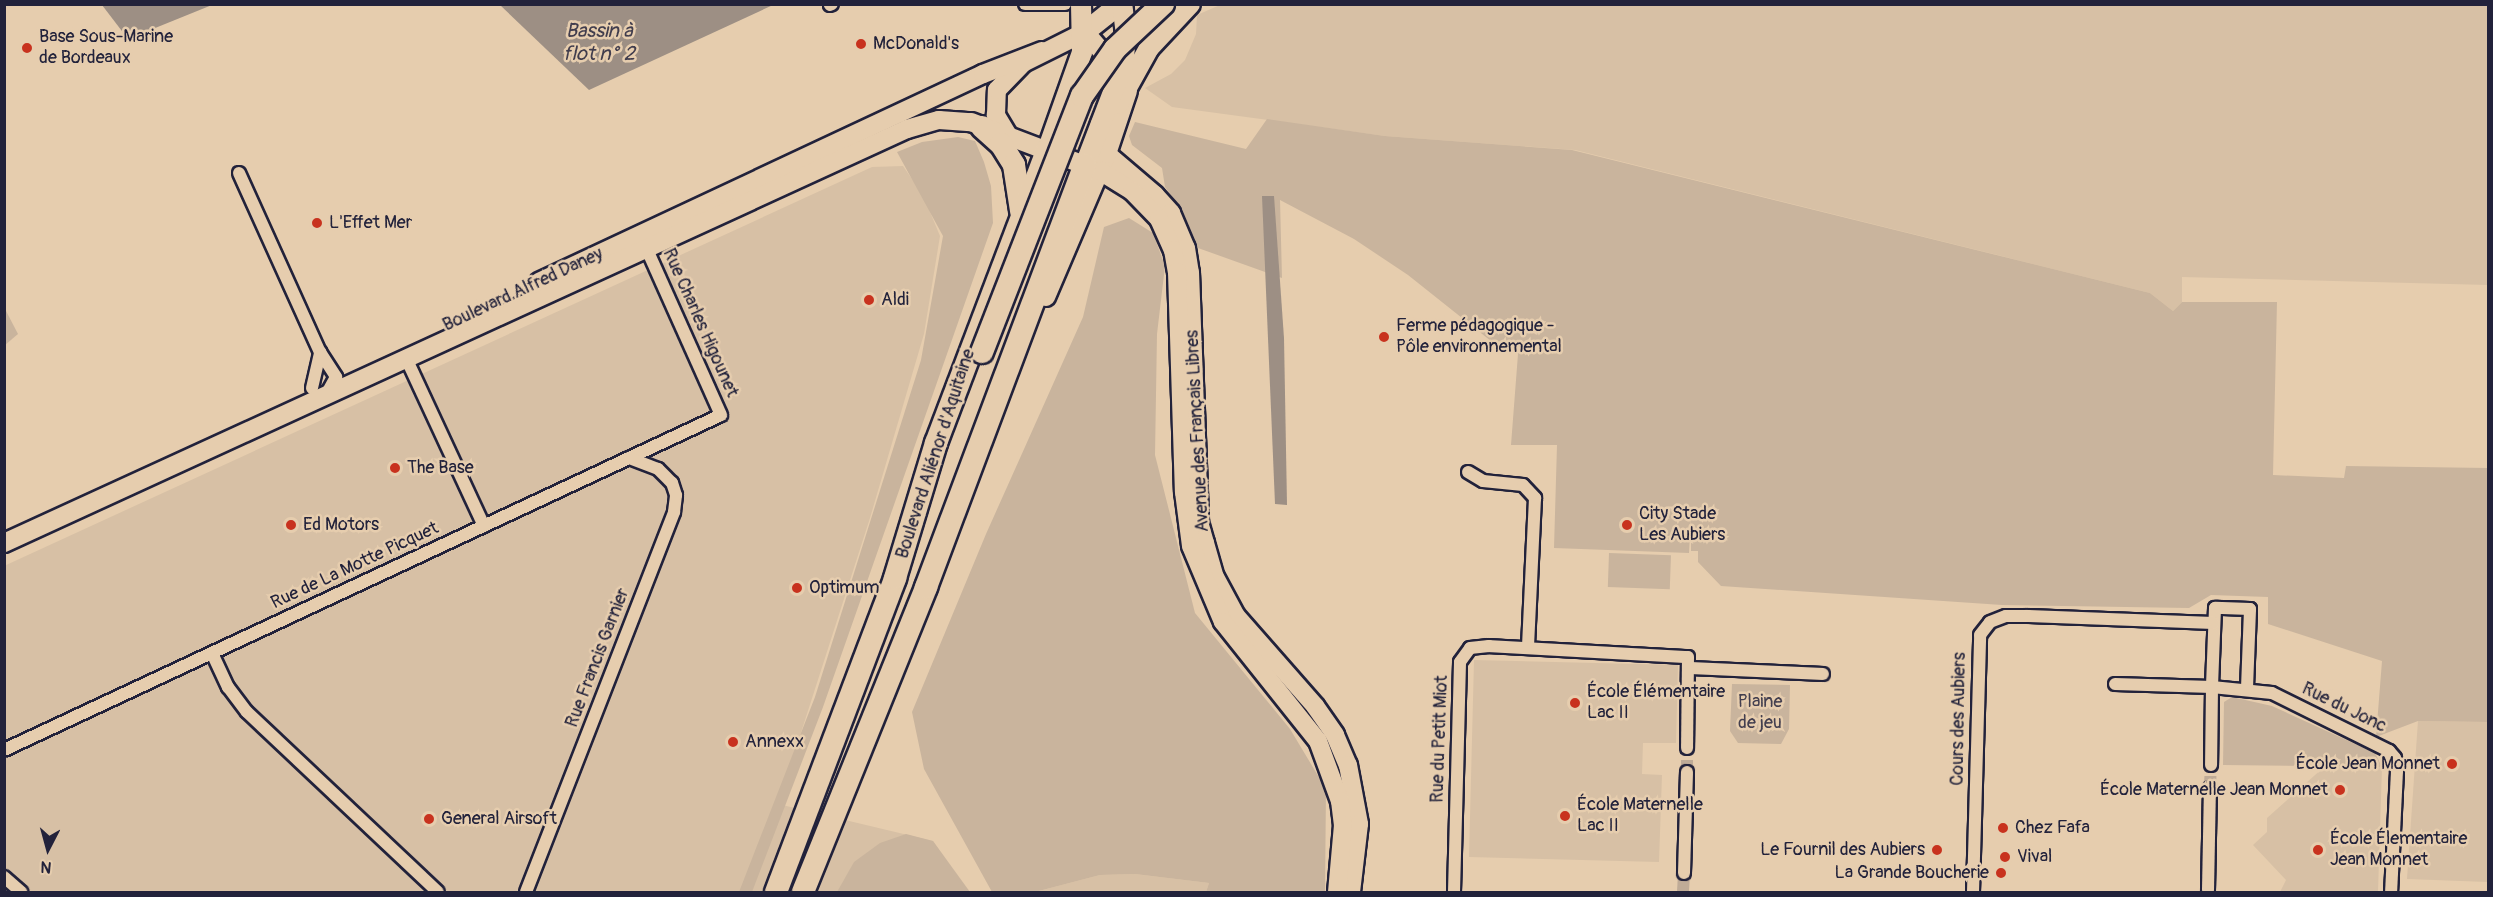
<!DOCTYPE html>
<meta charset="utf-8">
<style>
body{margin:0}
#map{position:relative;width:2493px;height:897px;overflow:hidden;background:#e6cdae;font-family:Pangolin,sans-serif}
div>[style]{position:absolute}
.built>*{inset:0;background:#d7c0a5}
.green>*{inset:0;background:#c9b49d;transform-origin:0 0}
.water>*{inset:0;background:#9d8f84}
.street-tunnel>*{height:12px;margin-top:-6px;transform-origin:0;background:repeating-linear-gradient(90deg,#bfab97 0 12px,transparent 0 18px)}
.roads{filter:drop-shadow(2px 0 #22223b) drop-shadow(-2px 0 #22223b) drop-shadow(0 2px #22223b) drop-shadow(0 -2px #22223b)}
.street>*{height:12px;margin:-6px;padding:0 6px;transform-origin:6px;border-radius:6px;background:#e6cdae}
.secondary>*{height:18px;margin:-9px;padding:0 9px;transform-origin:9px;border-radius:9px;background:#e6cdae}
.primary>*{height:20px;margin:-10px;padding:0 10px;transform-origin:10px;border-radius:10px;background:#e6cdae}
.highway>*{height:22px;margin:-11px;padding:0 11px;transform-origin:11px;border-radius:11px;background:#e6cdae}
.bridges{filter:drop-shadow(2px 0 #22223b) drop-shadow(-2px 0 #22223b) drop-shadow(0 2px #22223b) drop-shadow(0 -2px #22223b)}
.highway-bridge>*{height:22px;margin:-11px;padding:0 11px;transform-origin:11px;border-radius:11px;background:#e6cdae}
.dots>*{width:16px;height:16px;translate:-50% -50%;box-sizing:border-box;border:3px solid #e6cdae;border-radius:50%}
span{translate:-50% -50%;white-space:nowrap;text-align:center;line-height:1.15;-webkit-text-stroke:5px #e6cdae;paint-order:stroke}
.poi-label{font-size:18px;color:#22223b}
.left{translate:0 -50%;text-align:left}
.right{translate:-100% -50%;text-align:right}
.street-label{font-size:18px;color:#22223b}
.park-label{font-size:18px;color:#433f4f}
.water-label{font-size:20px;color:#413d4d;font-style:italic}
.frame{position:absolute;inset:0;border:6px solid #22223b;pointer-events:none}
.north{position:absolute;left:18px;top:819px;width:60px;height:60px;-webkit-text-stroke:4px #e6cdae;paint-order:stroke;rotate:186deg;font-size:16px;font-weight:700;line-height:24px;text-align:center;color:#22223b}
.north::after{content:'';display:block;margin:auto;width:21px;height:27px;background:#22223b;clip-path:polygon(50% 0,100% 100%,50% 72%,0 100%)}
</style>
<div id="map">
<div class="built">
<i style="clip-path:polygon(1220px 5px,2488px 5px,2488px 285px,2182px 277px,2182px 302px,2173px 311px,2150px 293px,1575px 150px,1385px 136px,1172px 107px,1145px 88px,1171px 74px,1185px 60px,1196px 34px,1197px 15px)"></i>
<i style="clip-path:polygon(903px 166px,923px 195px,940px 236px,924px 334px,870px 518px,778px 804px,933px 841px,968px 892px,5px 892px,4px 566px,872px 167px)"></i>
<i style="clip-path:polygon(1474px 660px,1678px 665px,1676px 743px,1643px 743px,1642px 774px,1662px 775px,1659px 862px,1469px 857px)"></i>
<i style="clip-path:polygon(2418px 721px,2488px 722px,2488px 882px,2407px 879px)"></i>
<i style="clip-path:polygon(2324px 767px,2382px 767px,2378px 892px,2280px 892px,2286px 880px,2253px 845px,2267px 832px,2267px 818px)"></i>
<i style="clip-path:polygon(1135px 874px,1209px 883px,1206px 892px,1035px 892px,1100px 875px)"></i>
</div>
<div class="green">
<i style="clip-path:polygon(1267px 119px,1385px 136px,1572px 150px,2150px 293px,2173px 311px,2182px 302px,2277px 302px,2273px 475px,2344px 478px,2346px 466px,2488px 468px,2488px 722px,2418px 721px,2376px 737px,2382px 661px,2268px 624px,2268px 597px,2211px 595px,2189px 608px,2002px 605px,1721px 586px,1698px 562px,1698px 551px,1691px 551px,1691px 516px,1689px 553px,1554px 548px,1557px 445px,1511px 445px,1518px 354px,1501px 349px,1408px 275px,1354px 239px,1280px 200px,1282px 278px,1198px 248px,1183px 212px,1165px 187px,1162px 168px,1132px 145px,1129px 136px,1135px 122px,1246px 149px)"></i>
<i style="clip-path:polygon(958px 137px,975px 141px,984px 162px,991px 186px,993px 223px,823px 707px,752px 892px,739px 892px,815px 697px,921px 360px,943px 236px,897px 152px,922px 142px)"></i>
<i style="clip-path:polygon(1129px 218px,1153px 233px,1165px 266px,1157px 334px,1155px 455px,1195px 613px,1290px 729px,1326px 789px,1325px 892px,1206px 892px,1209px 883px,1135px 874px,1100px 875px,1035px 892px,992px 892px,924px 769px,912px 712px,986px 534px,1083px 317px,1104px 227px)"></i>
<i style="clip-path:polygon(5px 309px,18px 334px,5px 345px,4px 345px)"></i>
<i style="left:1609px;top:553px;width:62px;height:34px;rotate:2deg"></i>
<i style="clip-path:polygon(1732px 684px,1790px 685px,1789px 729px,1781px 744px,1738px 743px,1730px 731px)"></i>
<i style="clip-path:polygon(2232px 697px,2272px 706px,2375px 753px,2382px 767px,2223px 765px,2224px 702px)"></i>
<i style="clip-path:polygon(906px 834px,933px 841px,970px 892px,837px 892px,854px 862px,880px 843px)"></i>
</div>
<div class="water">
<i style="clip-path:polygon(102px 5px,212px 5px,128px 39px)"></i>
<i style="clip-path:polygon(500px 5px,773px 5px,589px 90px)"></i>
<i style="clip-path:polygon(1262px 196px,1274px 196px,1284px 338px,1287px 505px,1275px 504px)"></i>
</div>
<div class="street-tunnel">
<i style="left:1687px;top:772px;width:24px;rotate:-90deg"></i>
<i style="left:2210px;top:788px;width:23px;rotate:-88deg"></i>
<i style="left:1683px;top:892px;width:19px;rotate:-87deg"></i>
</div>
<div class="roads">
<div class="street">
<i style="left:1025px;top:4px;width:40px"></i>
<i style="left:830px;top:5px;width:2px;rotate:-27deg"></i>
<i style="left:239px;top:173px;width:196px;rotate:65.7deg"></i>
<i style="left:406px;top:358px;width:185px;rotate:65.1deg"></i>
<i style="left:312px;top:388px;width:37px;rotate:-77deg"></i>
<i style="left:320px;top:352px;width:30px;rotate:57deg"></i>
<i style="left:336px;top:377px;width:18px;rotate:119deg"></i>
<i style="left:1468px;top:472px;width:17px;rotate:31deg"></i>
<i style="left:1483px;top:481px;width:40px;rotate:5.7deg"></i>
<i style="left:1523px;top:485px;width:18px;rotate:47deg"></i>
<i style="left:1535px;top:498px;width:150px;rotate:92.7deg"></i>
<i style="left:212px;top:653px;width:38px;rotate:65deg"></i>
<i style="left:228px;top:687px;width:31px;rotate:53deg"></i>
<i style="left:247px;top:712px;width:262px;rotate:43.3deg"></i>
<i style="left:1691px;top:668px;width:132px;rotate:2.6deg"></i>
<i style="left:2115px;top:684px;width:97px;rotate:1.8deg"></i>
<i style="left:2212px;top:687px;width:78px;rotate:90.7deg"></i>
<i style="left:2247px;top:688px;width:79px;rotate:-87.8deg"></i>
<i style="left:2250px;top:609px;width:35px;rotate:-178deg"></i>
<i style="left:2215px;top:608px;width:79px;rotate:92.2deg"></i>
<i style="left:2212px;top:687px;width:60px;rotate:5.7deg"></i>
<i style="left:2272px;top:693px;width:131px;rotate:26.4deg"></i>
<i style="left:2389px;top:751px;width:9px;rotate:49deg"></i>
<i style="left:2395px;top:758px;width:13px;rotate:81deg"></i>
<i style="left:2397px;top:771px;width:121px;rotate:92.8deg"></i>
<i style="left:4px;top:750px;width:791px;rotate:-25.04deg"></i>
<i style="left:721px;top:415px;width:184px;rotate:-114.1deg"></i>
<i style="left:1684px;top:873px;width:101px;rotate:-88.3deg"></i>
<i style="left:4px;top:877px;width:23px;rotate:41deg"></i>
<i style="left:2208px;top:890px;width:102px;rotate:-88.9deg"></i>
<i style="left:526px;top:892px;width:408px;rotate:-68.7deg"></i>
<i style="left:674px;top:512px;width:17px;rotate:-83deg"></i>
<i style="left:676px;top:495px;width:13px;rotate:-108deg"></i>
<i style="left:672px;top:483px;width:20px;rotate:-135deg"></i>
<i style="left:658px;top:469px;width:31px;rotate:-159deg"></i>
<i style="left:1454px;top:892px;width:230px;rotate:-88.5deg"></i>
<i style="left:1460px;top:662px;width:17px;rotate:-54deg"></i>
<i style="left:1470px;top:648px;width:19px;rotate:-6deg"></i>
<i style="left:1489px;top:646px;width:199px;rotate:3.2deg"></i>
<i style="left:1688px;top:657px;width:91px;rotate:90.6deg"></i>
<i style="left:1973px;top:892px;width:257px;rotate:-88.4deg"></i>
<i style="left:1980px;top:635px;width:16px;rotate:-52deg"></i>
<i style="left:1990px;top:622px;width:17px;rotate:-21deg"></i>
<i style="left:2006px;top:616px;width:22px"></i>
<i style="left:2028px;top:616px;width:186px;rotate:2.2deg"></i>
</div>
<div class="secondary">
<i style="left:1100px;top:124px;width:12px;rotate:104deg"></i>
<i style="left:1097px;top:136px;width:21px;rotate:61deg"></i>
<i style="left:1107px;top:154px;width:63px;rotate:40.5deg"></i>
<i style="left:1155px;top:195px;width:24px;rotate:48deg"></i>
<i style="left:1171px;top:213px;width:38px;rotate:67deg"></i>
<i style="left:1186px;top:248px;width:24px;rotate:81deg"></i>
<i style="left:1190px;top:272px;width:250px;rotate:87.9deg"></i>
<i style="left:1199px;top:522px;width:22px;rotate:74deg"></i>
<i style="left:1205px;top:543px;width:35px;rotate:74deg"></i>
<i style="left:1215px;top:577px;width:44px;rotate:61.7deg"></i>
<i style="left:1236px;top:616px;width:120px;rotate:48.7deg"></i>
<i style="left:1315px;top:706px;width:35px;rotate:55deg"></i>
<i style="left:1335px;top:735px;width:33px;rotate:67deg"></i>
<i style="left:1348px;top:765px;width:60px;rotate:79.4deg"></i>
<i style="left:1359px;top:824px;width:68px;rotate:96.7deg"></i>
<i style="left:1009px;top:137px;width:26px;rotate:-121deg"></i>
<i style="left:996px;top:115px;width:25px;rotate:-88deg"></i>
<i style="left:997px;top:90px;width:37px;rotate:-46deg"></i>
<i style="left:1023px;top:63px;width:69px;rotate:-26.6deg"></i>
<i style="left:1085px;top:32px;width:30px;rotate:49deg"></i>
<i style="left:1105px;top:55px;width:15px;rotate:82deg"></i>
<i style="left:539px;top:282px;width:490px;rotate:-25.1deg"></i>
<i style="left:983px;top:74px;width:63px;rotate:-21.3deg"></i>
<i style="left:1046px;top:297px;width:155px;rotate:-66.9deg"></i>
<i style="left:1107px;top:154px;width:66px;rotate:-71.6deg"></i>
<i style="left:4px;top:543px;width:993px;rotate:-24.63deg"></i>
<i style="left:907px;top:129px;width:33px;rotate:-16deg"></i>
<i style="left:939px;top:120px;width:32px;rotate:4deg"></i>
<i style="left:971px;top:122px;width:138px;rotate:20.8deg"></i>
<i style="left:1100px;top:171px;width:38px;rotate:32deg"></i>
<i style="left:1132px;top:191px;width:39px;rotate:46deg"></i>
<i style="left:1159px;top:219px;width:34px;rotate:66deg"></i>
<i style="left:1173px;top:250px;width:22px;rotate:80deg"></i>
<i style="left:1177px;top:272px;width:220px;rotate:88.2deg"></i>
<i style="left:1184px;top:492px;width:54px;rotate:82.6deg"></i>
<i style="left:1191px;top:546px;width:82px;rotate:67.2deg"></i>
<i style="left:1223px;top:622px;width:152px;rotate:51.4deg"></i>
<i style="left:1318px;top:741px;width:64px;rotate:69.9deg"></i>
<i style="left:1340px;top:801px;width:24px;rotate:83deg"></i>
<i style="left:1343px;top:825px;width:67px;rotate:95.1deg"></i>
</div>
<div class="primary">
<i style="left:1085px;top:32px;width:45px;rotate:-38.7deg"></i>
<i style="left:1118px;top:104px;width:64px;rotate:-61deg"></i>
<i style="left:1149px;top:48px;width:60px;rotate:-47deg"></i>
<i style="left:1047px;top:151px;width:105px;rotate:-70.5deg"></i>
<i style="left:1082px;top:52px;width:48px;rotate:-91.2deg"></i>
<i style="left:1085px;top:165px;width:106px;rotate:-69deg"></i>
<i style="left:1123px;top:66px;width:31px;rotate:-84deg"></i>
<i style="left:1126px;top:35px;width:31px;rotate:-97deg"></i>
</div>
<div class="highway">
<i style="left:982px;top:127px;width:25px;rotate:42deg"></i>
<i style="left:1001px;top:144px;width:25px;rotate:58deg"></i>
<i style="left:1014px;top:165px;width:47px;rotate:81.3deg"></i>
<i style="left:776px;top:892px;width:336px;rotate:-69.2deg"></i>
<i style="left:895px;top:578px;width:141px;rotate:-73.1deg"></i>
<i style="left:936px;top:443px;width:312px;rotate:-69.2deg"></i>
<i style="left:803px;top:892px;width:329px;rotate:-68deg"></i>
<i style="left:926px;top:587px;width:451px;rotate:-69.4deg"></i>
</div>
</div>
<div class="bridges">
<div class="highway-bridge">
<i style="left:982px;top:352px;width:275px;rotate:-68.7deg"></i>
<i style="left:1082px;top:96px;width:57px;rotate:-54.9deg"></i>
<i style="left:1115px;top:49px;width:66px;rotate:-43.2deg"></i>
</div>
</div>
<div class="dots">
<i style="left:861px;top:44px;background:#c8321e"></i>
<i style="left:27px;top:48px;background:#c8321e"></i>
<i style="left:317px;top:223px;background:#c8321e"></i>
<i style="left:869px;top:300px;background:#c8321e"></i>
<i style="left:1384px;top:337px;background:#c8321e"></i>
<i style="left:395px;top:468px;background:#c8321e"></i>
<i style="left:291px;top:525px;background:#c8321e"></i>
<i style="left:1627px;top:525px;background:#c8321e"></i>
<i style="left:797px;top:588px;background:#c8321e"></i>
<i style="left:1575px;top:703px;background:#c8321e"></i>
<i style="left:733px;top:742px;background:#c8321e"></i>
<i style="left:2452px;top:764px;background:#c8321e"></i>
<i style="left:2340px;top:790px;background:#c8321e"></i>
<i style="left:1565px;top:816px;background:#c8321e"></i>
<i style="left:429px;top:819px;background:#c8321e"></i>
<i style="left:2003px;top:828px;background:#c8321e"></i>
<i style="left:1937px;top:850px;background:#c8321e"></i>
<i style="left:2318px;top:850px;background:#c8321e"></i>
<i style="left:2005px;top:857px;background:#c8321e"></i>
<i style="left:2001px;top:873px;background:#c8321e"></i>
</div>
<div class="poi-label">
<span class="left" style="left:39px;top:48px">Base Sous-Marine<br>de Bordeaux</span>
<span class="left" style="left:873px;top:44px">McDonald's</span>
<span class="left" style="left:329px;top:223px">L'Effet Mer</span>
<span class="left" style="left:881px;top:300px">Aldi</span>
<span class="left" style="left:1396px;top:337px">Ferme pédagogique -<br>Pôle environnemental</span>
<span class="left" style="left:407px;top:468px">The Base</span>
<span class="left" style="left:1639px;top:525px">City Stade<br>Les Aubiers</span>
<span class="left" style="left:303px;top:525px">Ed Motors</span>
<span class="left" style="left:809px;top:588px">Optimum</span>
<span class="left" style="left:1587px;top:703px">École Élémentaire<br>Lac II</span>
<span class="left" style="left:745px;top:742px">Annexx</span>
<span class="right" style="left:2440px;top:764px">École Jean Monnet</span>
<span class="right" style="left:2328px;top:790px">École Maternelle Jean Monnet</span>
<span class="left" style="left:1577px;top:816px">École Maternelle<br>Lac II</span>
<span class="left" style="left:441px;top:819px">General Airsoft</span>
<span class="left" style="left:2015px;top:828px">Chez Fafa</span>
<span class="left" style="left:2330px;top:850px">École Élementaire<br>Jean Monnet</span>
<span class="right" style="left:1925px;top:850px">Le Fournil des Aubiers</span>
<span class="left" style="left:2017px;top:857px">Vival</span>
<span class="right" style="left:1989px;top:873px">La Grande Boucherie</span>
</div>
<div class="street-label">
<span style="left:523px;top:290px;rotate:-25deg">Boulevard Alfred Daney</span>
<span style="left:700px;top:323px;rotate:66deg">Rue Charles Higounet</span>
<span style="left:1198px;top:431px;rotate:-93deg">Avenue des Français Libres</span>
<span style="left:936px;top:454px;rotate:-72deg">Boulevard Aliénor d'Aquitaine</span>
<span style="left:355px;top:566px;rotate:-25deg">Rue de La Motte Picquet</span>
<span style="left:598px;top:658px;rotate:-69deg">Rue Francis Garnier</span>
<span style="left:2344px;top:708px;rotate:26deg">Rue du Jonc</span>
<span style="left:1959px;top:719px;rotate:-89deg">Cours des Aubiers</span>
<span style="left:1440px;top:739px;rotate:-88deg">Rue du Petit Miot</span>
</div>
<div class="park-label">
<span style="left:1760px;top:713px">Plaine<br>de jeu</span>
</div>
<div class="water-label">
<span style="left:599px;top:42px">Bassin à<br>flot n° 2</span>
</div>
<div class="frame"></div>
<div class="north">N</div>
</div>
